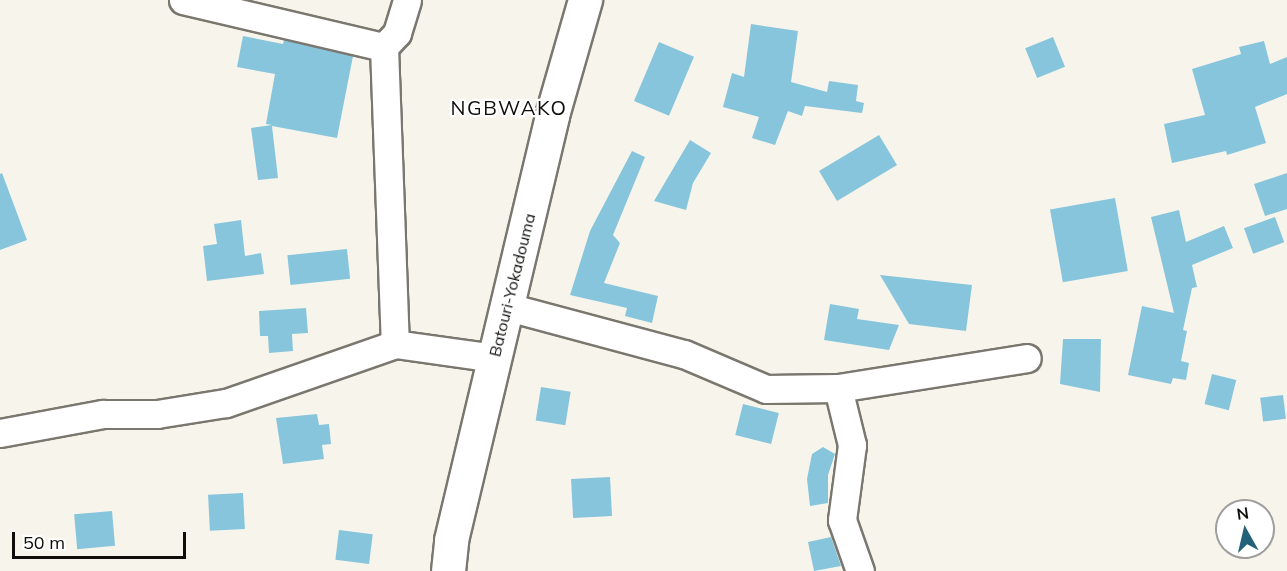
<!DOCTYPE html>
<style>
body{margin:0}
#map{position:relative;width:1287px;height:571px;overflow:hidden;background:#f7f5eb;font-family:Mulish,sans-serif}
div>[style]{position:absolute}
.building>*{inset:0;background:#87c5dd;transform-origin:0 0}
.roads{filter:drop-shadow(2px 0 #7a776f) drop-shadow(-2px 0 #7a776f) drop-shadow(0 2px #7a776f) drop-shadow(0 -2px #7a776f)}
.minor>*{height:27px;margin:-13.5px;padding:0 13.5px;transform-origin:13.5px;border-radius:13.5px;background:#fff}
.highway>*{height:33px;margin:-16.5px;padding:0 16.5px;transform-origin:16.5px;border-radius:16.5px;background:#fff}
span{translate:-50% -50%;white-space:nowrap;text-align:center;line-height:1.15;-webkit-text-stroke:4.5px #fff;paint-order:stroke}
.street-label{font-size:16px;color:#0e0d0a}
.quarter-label{font-size:20px;color:#0e0d0a;letter-spacing:1.5px}
.north{position:absolute;left:1215px;top:499px;width:60px;height:60px;box-sizing:border-box;background:#fff;border:2px solid #9f9e9d;border-radius:50%;rotate:352deg;font-size:16px;font-weight:700;line-height:24px;text-align:center;color:#0e0d0a}
.north::after{content:'';display:block;margin:auto;width:21px;height:27px;background:#236278;clip-path:polygon(50% 0,100% 100%,50% 72%,0 100%)}
.scale{position:absolute;left:12px;top:532px;width:174px;height:27px;box-sizing:border-box;border:3px solid #0e0d0a;border-top:0;padding-left:8px;font-size:18px;line-height:21px;white-space:nowrap;color:#0e0d0a;-webkit-text-stroke:4px #fff;paint-order:stroke}
</style>
<div id="map">
<div class="building">
<i style="clip-path:polygon(751px 24px,798px 31px,791px 82px,827px 92px,829px 81px,858px 85px,856px 101px,864px 103px,862px 113px,805px 106px,802px 116px,788px 111px,775px 145px,752px 138px,759px 117px,723px 107px,732px 73px,744px 77px)"></i>
<i style="clip-path:polygon(243px 36px,283px 44px,284px 40px,353px 56px,337px 138px,272px 126px,278px 178px,258px 180px,251px 128px,272px 125px,266px 124px,275px 74px,237px 67px)"></i>
<i style="left:1053px;top:37px;width:32px;height:30px;rotate:68deg"></i>
<i style="clip-path:polygon(1264px 41px,1270px 64px,1287px 57px,1287px 94px,1255px 107px,1266px 143px,1227px 155px,1226px 151px,1172px 163px,1164px 124px,1205px 115px,1192px 69px,1241px 54px,1239px 47px)"></i>
<i style="left:659px;top:42px;width:38px;height:64px;rotate:23deg"></i>
<i style="left:879px;top:135px;width:35px;height:70px;rotate:59deg"></i>
<i style="clip-path:polygon(690px 140px,711px 153px,693px 183px,686px 210px,654px 201px)"></i>
<i style="clip-path:polygon(632px 151px,645px 157px,613px 235px,620px 243px,604px 283px,658px 296px,652px 323px,625px 316px,627px 308px,570px 295px,590px 231px)"></i>
<i style="clip-path:polygon(2px 173px,27px 240px,0 250px,0 174px)"></i>
<i style="clip-path:polygon(1287px 173px,1287px 209px,1265px 216px,1254px 184px)"></i>
<i style="left:1115px;top:198px;width:74px;height:66px;rotate:80deg"></i>
<i style="clip-path:polygon(1179px 210px,1186px 242px,1224px 226px,1233px 248px,1192px 265px,1197px 287px,1192px 288px,1183px 330px,1187px 331px,1181px 361px,1189px 363px,1186px 380px,1173px 378px,1171px 384px,1128px 375px,1142px 306px,1174px 313px,1151px 217px)"></i>
<i style="left:1275px;top:217px;width:27px;height:33px;rotate:70deg"></i>
<i style="clip-path:polygon(241px 220px,245px 256px,261px 253px,264px 274px,207px 281px,203px 246px,217px 244px,214px 224px)"></i>
<i style="left:347px;top:249px;width:30px;height:60px;rotate:84deg"></i>
<i style="clip-path:polygon(880px 275px,972px 285px,966px 331px,909px 324px)"></i>
<i style="clip-path:polygon(830px 304px,859px 309px,857px 319px,899px 325px,889px 350px,824px 340px)"></i>
<i style="clip-path:polygon(306px 308px,308px 333px,292px 334px,293px 351px,269px 353px,268px 336px,260px 336px,259px 311px)"></i>
<i style="clip-path:polygon(1063px 339px,1101px 339px,1100px 392px,1060px 384px)"></i>
<i style="left:1212px;top:374px;width:25px;height:31px;rotate:14deg"></i>
<i style="left:541px;top:387px;width:30px;height:34px;rotate:9deg"></i>
<i style="left:1283px;top:395px;width:24px;height:23px;rotate:83deg"></i>
<i style="left:743px;top:404px;width:37px;height:32px;rotate:14deg"></i>
<i style="clip-path:polygon(317px 414px,319px 425px,329px 424px,331px 444px,322px 445px,324px 459px,283px 464px,276px 418px)"></i>
<i style="clip-path:polygon(823px 447px,835px 454px,828px 475px,828px 503px,810px 506px,807px 479px,812px 454px)"></i>
<i style="left:610px;top:477px;width:39px;height:39px;rotate:87deg"></i>
<i style="left:243px;top:493px;width:36px;height:35px;rotate:87deg"></i>
<i style="left:112px;top:511px;width:35px;height:38px;rotate:85deg"></i>
<i style="left:339px;top:530px;width:34px;height:30px;rotate:7deg"></i>
<i style="clip-path:polygon(831px 537px,841px 566px,814px 571px,808px 542px)"></i>
</div>
<div class="roads">
<div class="minor">
<i style="left:183px;top:0;width:206px;rotate:13.2deg"></i>
<i style="left:384px;top:47px;width:19px;rotate:-47deg"></i>
<i style="left:397px;top:33px;width:34px;rotate:-73deg"></i>
<i style="left:384px;top:47px;width:297px;rotate:87.9deg"></i>
<i style="left:395px;top:344px;width:100px;rotate:8deg"></i>
<i style="left:508px;top:307px;width:182px;rotate:15deg"></i>
<i style="left:684px;top:354px;width:89px;rotate:23.1deg"></i>
<i style="left:766px;top:389px;width:72px;rotate:-0.8deg"></i>
<i style="left:838px;top:388px;width:191px;rotate:-9deg"></i>
<i style="left:838px;top:388px;width:59px;rotate:76.2deg"></i>
<i style="left:852px;top:445px;width:76px;rotate:97.6deg"></i>
<i style="left:842px;top:520px;width:54px;rotate:70.6deg"></i>
<i style="left:0;top:433px;width:105px;rotate:-10.5deg"></i>
<i style="left:103px;top:414px;width:54px"></i>
<i style="left:157px;top:414px;width:70px;rotate:-9.1deg"></i>
<i style="left:226px;top:403px;width:179px;rotate:-19.2deg"></i>
</div>
<div class="highway">
<i style="left:448px;top:571px;width:31px;rotate:-84deg"></i>
<i style="left:451px;top:540px;width:437px;rotate:-76.6deg"></i>
<i style="left:552px;top:115px;width:120px;rotate:-74deg"></i>
</div>
</div>
<div class="street-label">
<span style="left:512px;top:285px;rotate:-76deg">Batouri-Yokadouma</span>
</div>
<div class="quarter-label">
<span style="left:509px;top:107px">NGBWAKO</span>
</div>
<div class="north">N</div>
<div class="scale">50 m</div>
</div>
